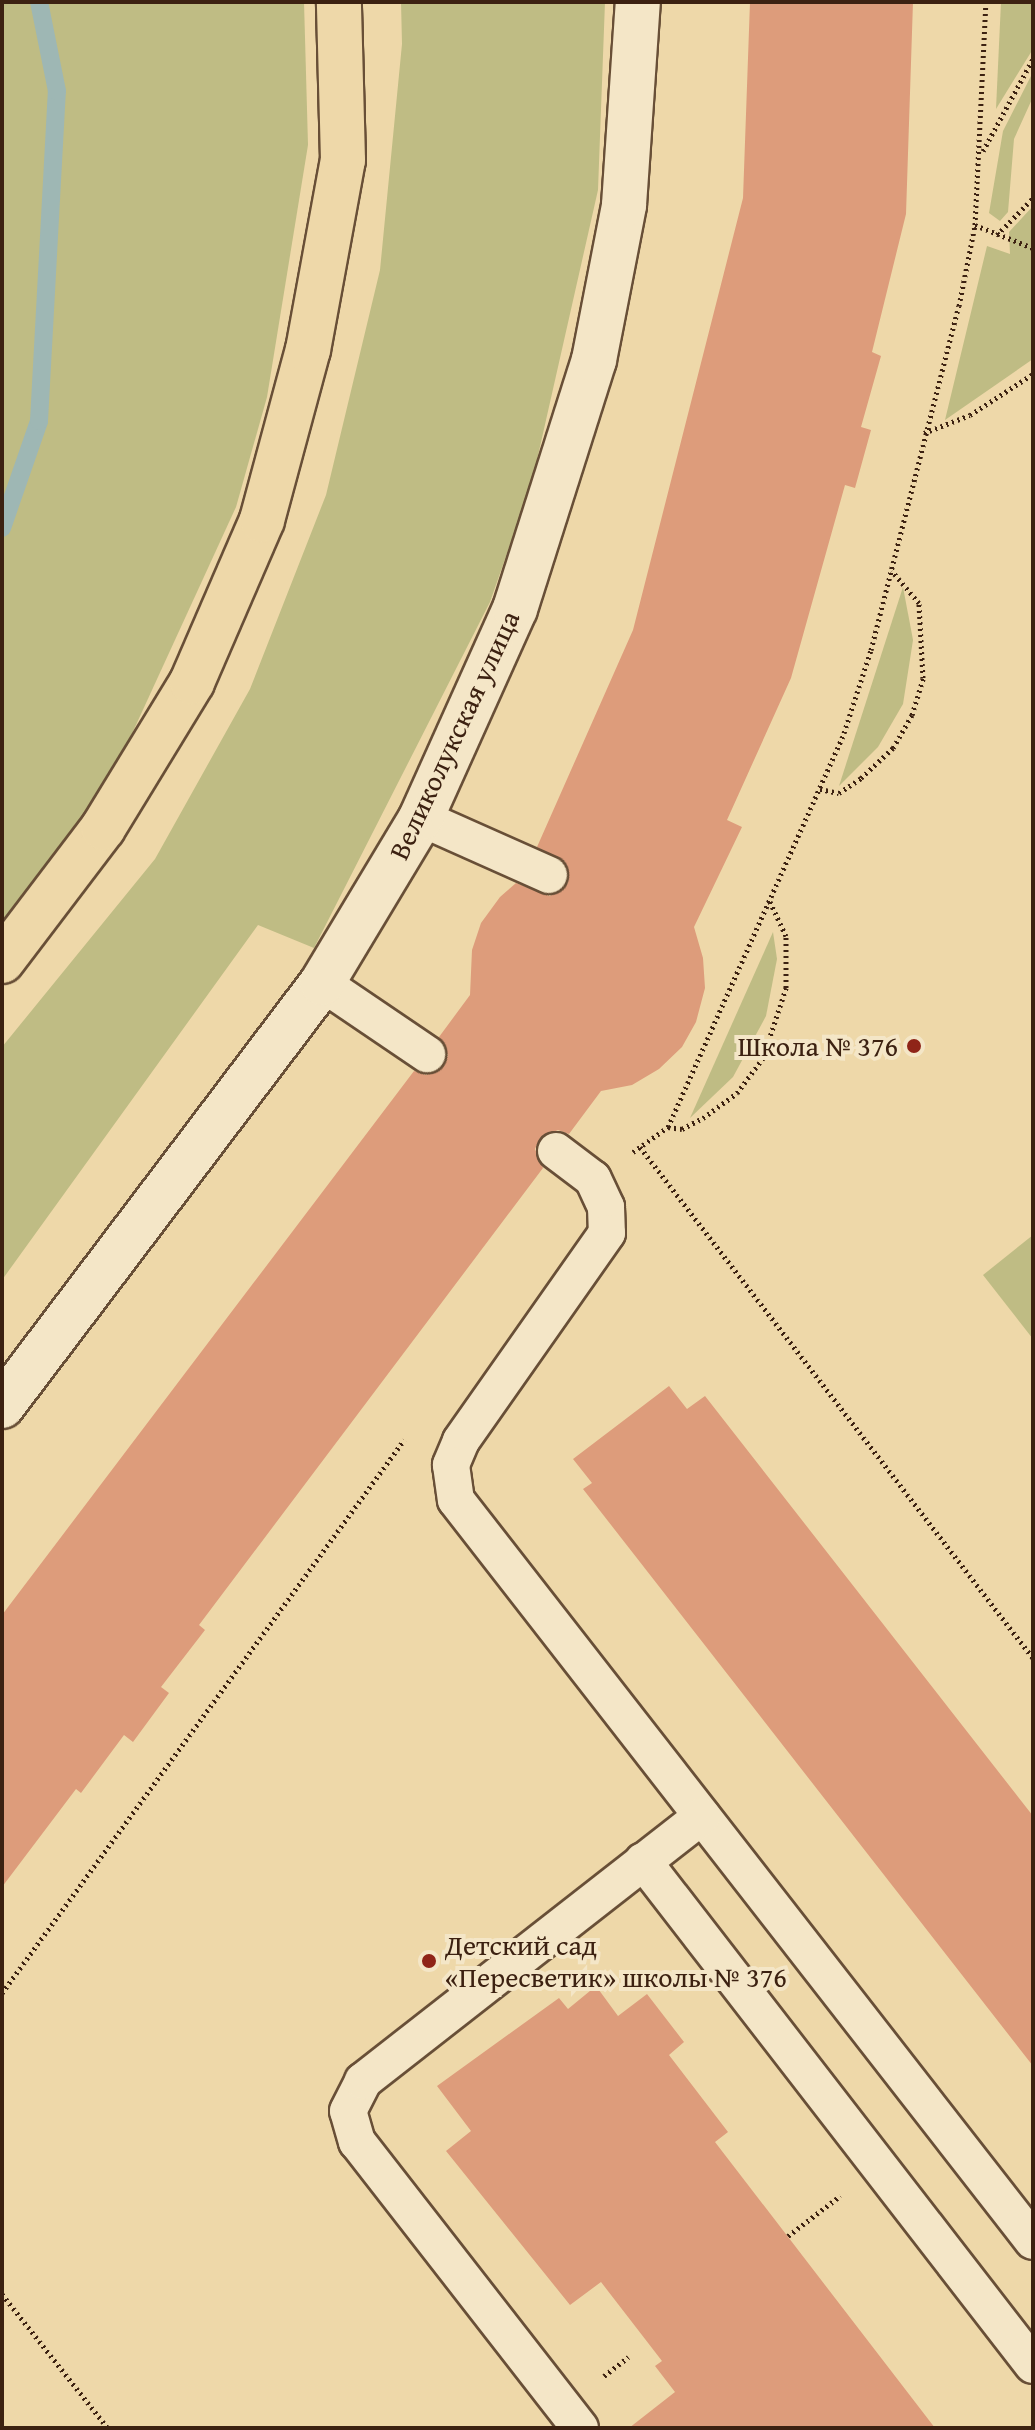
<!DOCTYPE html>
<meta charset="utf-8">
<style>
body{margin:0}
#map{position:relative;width:1035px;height:2430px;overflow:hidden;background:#eed8a9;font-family:"Gentium Book Plus",serif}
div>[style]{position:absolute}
.green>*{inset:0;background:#bfbc84}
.stream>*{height:18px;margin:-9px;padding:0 9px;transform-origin:9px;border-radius:9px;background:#9eb7b4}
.building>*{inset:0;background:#dd9c7b}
.path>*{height:5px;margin-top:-2.5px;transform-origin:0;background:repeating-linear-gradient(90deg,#3c2111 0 2px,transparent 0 6px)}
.roads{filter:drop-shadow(2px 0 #684f37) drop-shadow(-2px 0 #684f37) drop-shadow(0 2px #684f37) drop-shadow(0 -2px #684f37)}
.lane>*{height:36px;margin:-18px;padding:0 18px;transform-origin:18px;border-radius:18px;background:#f4e6c7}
.street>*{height:44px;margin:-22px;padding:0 22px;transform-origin:22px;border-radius:22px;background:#f4e6c7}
.highway>*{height:44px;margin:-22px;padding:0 22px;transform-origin:22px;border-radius:22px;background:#eed8a9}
.dots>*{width:22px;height:22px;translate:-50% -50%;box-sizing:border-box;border:4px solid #f4e6c7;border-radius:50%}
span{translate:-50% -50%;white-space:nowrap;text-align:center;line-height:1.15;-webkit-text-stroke:8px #f4e6c7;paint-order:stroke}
.street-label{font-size:28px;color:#3c2111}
.poi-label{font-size:28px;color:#3c2111}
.right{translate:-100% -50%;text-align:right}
.left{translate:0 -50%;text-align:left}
.frame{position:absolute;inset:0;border:4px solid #3c2111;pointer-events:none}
</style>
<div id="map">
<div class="green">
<i style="clip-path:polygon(2px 2px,304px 2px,308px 145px,267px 397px,236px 507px,130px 738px,94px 801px,2px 924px)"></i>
<i style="clip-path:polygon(401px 2px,605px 2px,598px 190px,532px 482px,490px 602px,314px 948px,258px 925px,2px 1280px,2px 1047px,155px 859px,250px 689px,326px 495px,380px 270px,402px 44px)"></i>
<i style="clip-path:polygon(1001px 2px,1033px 2px,1033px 49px,996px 109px)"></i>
<i style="clip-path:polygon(1033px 72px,1033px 97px,1014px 139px,1008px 212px,1000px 221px,989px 213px,1003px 131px)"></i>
<i style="clip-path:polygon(1033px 206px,1033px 359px,945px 420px,987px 246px,1010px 254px,1009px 232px)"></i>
<i style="clip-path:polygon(903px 587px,913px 640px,903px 704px,878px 747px,839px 786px)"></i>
<i style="clip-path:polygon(773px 932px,777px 959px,766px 1016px,733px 1077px,690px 1118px)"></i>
<i style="clip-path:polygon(1033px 1235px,1033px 1339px,983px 1275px)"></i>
</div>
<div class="stream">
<i style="left:2px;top:528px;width:113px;rotate:-70.9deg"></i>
<i style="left:39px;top:421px;width:330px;rotate:-86.9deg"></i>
<i style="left:57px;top:91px;width:91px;rotate:-101.4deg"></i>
</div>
<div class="building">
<i style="clip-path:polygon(750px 2px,913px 2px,906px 214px,872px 352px,881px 356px,861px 427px,871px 430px,855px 488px,845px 485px,791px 678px,727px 820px,742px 827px,694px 927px,703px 958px,705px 988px,696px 1022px,682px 1047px,659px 1069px,632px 1085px,601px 1091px,569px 1134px,558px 1130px,540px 1138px,535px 1149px,543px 1168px,199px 1625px,205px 1630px,161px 1687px,169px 1693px,133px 1742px,124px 1735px,81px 1793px,76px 1789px,2px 1887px,2px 1615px,414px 1071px,426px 1075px,444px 1066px,448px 1055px,439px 1037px,470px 995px,472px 950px,481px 923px,500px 897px,516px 883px,550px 896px,568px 883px,565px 862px,537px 847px,633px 630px,743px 198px)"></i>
<i style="clip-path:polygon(669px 1386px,687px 1409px,705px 1396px,1033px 1816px,1033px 2066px,583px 1489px,592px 1483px,573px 1459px)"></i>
<i style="clip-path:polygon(596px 1986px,618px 2016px,647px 1994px,684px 2042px,669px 2055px,728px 2132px,715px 2142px,935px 2428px,629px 2428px,675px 2392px,655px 2366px,662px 2361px,601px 2282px,570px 2305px,446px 2151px,471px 2131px,437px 2086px,559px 1998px,568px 2009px)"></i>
</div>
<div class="path">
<i style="left:983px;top:151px;width:105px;rotate:-61.5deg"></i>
<i style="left:975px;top:225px;width:62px;rotate:21.6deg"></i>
<i style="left:997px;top:235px;width:52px;rotate:-45.8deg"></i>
<i style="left:924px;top:433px;width:49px;rotate:-21.4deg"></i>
<i style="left:970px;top:415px;width:75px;rotate:-33.1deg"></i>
<i style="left:820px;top:789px;width:19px;rotate:12deg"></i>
<i style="left:839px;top:793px;width:27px;rotate:-34deg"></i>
<i style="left:861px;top:778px;width:44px;rotate:-43.2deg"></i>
<i style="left:893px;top:748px;width:38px;rotate:-60deg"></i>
<i style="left:912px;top:715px;width:39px;rotate:-73deg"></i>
<i style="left:923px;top:678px;width:75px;rotate:-93.1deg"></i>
<i style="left:919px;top:603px;width:42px;rotate:-130.2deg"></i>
<i style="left:668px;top:1127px;width:14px;rotate:8deg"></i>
<i style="left:682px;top:1129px;width:24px;rotate:-28deg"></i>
<i style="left:703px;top:1118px;width:42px;rotate:-36.3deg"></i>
<i style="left:737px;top:1093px;width:44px;rotate:-53.4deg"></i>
<i style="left:763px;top:1058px;width:74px;rotate:-71.8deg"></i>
<i style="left:786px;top:988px;width:52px;rotate:-90deg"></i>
<i style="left:786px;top:936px;width:38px;rotate:-115deg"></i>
<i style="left:640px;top:1147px;width:645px;rotate:52.44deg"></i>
<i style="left:633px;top:1152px;width:43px;rotate:-35.5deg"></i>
<i style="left:668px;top:1127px;width:432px;rotate:-65.9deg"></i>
<i style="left:844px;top:733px;width:87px;rotate:-72deg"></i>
<i style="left:871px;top:650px;width:355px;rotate:-75.7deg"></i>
<i style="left:959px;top:306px;width:83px;rotate:-78.8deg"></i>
<i style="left:975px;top:225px;width:223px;rotate:-87.2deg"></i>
<i style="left:2px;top:1993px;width:684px;rotate:-53.98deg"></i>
<i style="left:788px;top:2236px;width:66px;rotate:-37.6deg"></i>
<i style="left:2px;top:2294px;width:171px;rotate:51.7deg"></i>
<i style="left:604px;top:2376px;width:31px;rotate:-38deg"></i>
</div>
<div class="roads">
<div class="lane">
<i style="left:421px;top:818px;width:140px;rotate:24deg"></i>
<i style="left:322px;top:983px;width:127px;rotate:34.1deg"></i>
<i style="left:556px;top:1151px;width:46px;rotate:37.1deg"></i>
<i style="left:593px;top:1179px;width:31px;rotate:65deg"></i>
<i style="left:606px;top:1207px;width:26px;rotate:88deg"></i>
<i style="left:607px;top:1233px;width:254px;rotate:125.1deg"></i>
<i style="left:461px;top:1441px;width:26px;rotate:113deg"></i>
<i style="left:451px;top:1465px;width:35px;rotate:82deg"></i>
<i style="left:456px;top:1500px;width:939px;rotate:52.09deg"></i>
<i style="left:643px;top:1861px;width:637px;rotate:52.27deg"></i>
<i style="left:580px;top:2428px;width:363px;rotate:-127.9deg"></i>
<i style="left:357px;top:2142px;width:32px;rotate:-106deg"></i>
<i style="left:348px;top:2111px;width:34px;rotate:-63deg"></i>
<i style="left:363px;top:2081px;width:430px;rotate:-38deg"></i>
</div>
<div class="street">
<i style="left:2px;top:1406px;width:530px;rotate:-52.89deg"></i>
<i style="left:322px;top:983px;width:192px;rotate:-59deg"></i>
<i style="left:421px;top:818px;width:229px;rotate:-65.8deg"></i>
<i style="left:515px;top:609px;width:261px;rotate:-72.4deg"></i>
<i style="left:594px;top:360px;width:158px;rotate:-79deg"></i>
<i style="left:624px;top:205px;width:203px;rotate:-86.1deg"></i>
</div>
<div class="highway">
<i style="left:2px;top:961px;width:167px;rotate:-52.8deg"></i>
<i style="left:103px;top:828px;width:171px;rotate:-58.6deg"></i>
<i style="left:192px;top:682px;width:176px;rotate:-66.6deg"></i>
<i style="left:262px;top:520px;width:176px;rotate:-74.9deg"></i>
<i style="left:308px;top:350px;width:193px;rotate:-79.6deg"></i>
<i style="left:343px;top:160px;width:158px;rotate:-91.5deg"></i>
</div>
</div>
<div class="dots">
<i style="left:914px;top:1046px;background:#8f2418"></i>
<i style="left:429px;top:1961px;background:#8f2418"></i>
</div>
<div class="street-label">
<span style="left:454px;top:735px;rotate:-65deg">Великолукская улица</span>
</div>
<div class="poi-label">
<span class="right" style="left:898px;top:1046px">Школа № 376</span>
<span class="left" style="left:445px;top:1961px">Детский сад<br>«Пересветик» школы № 376</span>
</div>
<div class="frame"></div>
</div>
